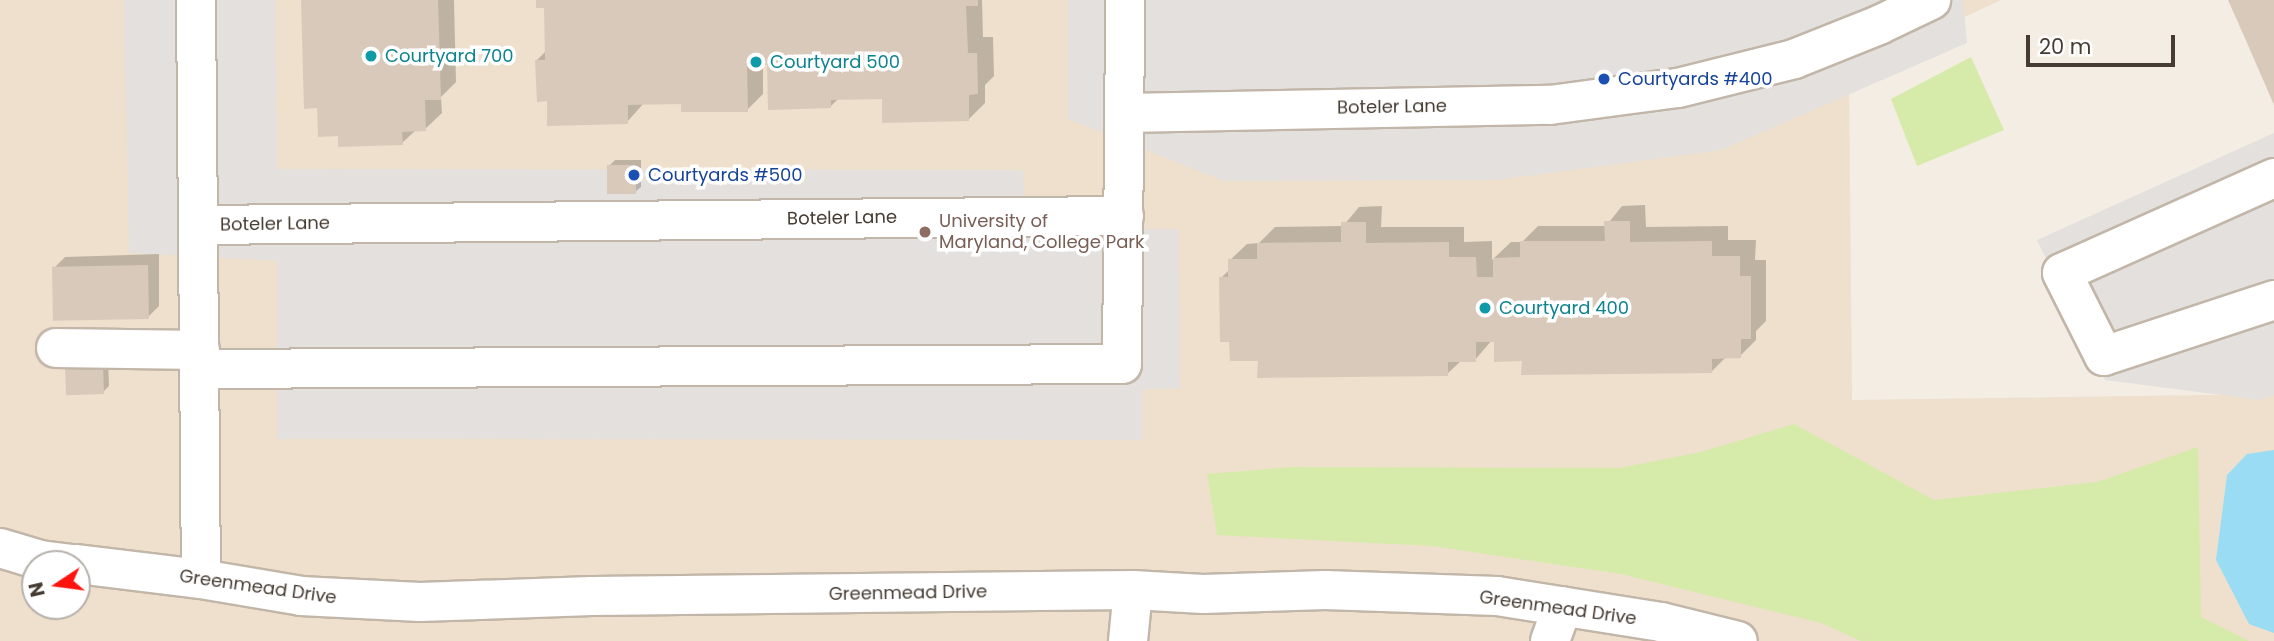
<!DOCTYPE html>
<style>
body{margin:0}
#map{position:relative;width:2274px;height:641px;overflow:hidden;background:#f3ede4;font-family:Poppins,sans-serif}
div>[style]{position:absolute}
.education>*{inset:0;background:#eee0cc}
.green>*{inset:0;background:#d6eba9}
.parking>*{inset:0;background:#e3e0dd}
.water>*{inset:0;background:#9bdcf5}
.shadow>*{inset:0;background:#0003}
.building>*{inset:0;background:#d9c9bb;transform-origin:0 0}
.roads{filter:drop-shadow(2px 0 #c2b6a9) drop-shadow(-2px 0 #c2b6a9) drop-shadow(0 2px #c2b6a9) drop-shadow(0 -2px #c2b6a9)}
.minor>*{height:38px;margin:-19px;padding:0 19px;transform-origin:19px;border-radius:19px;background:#fff}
.dots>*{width:19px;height:19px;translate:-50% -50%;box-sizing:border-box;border:4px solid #fff;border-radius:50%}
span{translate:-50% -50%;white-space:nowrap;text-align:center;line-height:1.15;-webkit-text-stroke:7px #fff;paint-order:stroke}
.culture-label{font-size:18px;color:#0d838f}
.left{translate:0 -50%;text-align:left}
.transit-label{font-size:18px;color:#164399}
.street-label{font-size:18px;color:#463c33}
.education-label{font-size:18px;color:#785e54}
.north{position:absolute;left:21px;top:550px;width:70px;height:70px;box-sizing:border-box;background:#fff;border:2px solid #b5b1ad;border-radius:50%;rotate:257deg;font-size:19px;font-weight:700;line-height:28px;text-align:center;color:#463c33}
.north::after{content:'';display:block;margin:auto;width:24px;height:32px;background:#ff130f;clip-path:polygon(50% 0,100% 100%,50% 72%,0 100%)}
.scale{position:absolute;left:2026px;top:35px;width:149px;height:32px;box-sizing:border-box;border:4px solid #463c33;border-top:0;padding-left:9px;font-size:21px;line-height:24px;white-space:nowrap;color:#463c33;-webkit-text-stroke:5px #fff;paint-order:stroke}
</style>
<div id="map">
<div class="education">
<i style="clip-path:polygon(evenodd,0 0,2001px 0,1849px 71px,1852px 400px,2274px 394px,2274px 641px,0 641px,0 0,35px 564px,77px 564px,77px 606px,35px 606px,35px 564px)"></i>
</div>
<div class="green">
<i style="clip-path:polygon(1971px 57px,2004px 130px,1917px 166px,1891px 99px)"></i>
<i style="clip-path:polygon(1794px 424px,1934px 500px,2097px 482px,2198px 447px,2201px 617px,2249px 641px,1861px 641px,1821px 623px,1621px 574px,1432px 546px,1217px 535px,1207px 474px,1292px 467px,1620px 468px,1701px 452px)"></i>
</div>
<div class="parking">
<i style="clip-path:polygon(124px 0,275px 0,277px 169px,1023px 170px,1024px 203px,1141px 229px,1179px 229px,1180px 389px,1143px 389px,1143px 440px,277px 439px,277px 261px,129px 253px)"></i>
<i style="clip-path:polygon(1068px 0,1963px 0,1967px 43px,1721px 150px,1497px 180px,1224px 181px,1068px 119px)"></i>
<i style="clip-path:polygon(2274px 133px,2274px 395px,2260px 400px,2105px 380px,2037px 240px)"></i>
</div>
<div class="water">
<i style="clip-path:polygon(2274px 450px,2274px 633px,2249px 624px,2216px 560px,2227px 475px,2247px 454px)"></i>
</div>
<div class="shadow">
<i style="clip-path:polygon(302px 0,454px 0,456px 82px,441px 97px,442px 113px,425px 129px,416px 130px,402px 143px,339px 135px,319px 106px)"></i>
<i style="clip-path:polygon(538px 0,982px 0,983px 37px,993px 37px,994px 76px,985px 85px,985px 103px,968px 120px,884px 97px,839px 98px,830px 107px,769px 63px,763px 63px,763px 94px,747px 110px,683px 102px,644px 103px,627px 122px,548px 100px,537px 60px,546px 51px,546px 7px)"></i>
<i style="clip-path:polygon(615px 160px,641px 160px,641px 187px,635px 192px,609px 166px)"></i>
<i style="clip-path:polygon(1645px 205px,1646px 227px,1728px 226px,1728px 240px,1756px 240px,1755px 260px,1766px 260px,1766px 321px,1756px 331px,1756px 340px,1740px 356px,1726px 357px,1711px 372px,1523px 359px,1496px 340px,1492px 340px,1475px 360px,1462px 360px,1447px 374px,1260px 360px,1221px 278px,1230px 269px,1230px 260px,1247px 244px,1259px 243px,1275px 227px,1343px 226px,1359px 207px,1382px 206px,1381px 227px,1464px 227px,1464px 242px,1492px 241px,1492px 260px,1511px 242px,1522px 242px,1538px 226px,1606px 226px,1622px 206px)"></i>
<i style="clip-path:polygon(159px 254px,159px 306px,148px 317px,54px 268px,65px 257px)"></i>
<i style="clip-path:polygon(108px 360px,109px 386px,103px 392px,67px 393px)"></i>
</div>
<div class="building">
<i style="clip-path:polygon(301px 0,438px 0,441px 100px,425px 100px,426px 131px,402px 132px,403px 145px,338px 147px,338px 136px,318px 137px,317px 108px,304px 109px)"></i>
<i style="clip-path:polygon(536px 0,978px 0,978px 6px,966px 6px,968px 53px,977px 53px,978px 94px,969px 95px,969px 121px,882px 123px,882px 99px,831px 100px,831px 108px,768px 110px,767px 65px,747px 66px,748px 112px,681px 112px,681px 104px,628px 105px,628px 124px,547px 126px,547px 101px,537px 102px,535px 60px,545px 60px,544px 8px,536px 8px)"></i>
<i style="clip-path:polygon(2228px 0,2274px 0,2274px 105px,2244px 36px)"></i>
<i style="left:607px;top:165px;width:29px;height:29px"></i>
<i style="clip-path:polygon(1604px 221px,1630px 221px,1630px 242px,1712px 241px,1712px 256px,1740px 256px,1740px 276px,1751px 276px,1751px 339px,1741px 339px,1741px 358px,1712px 359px,1712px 373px,1521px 375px,1522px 361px,1494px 362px,1494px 342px,1476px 342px,1476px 362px,1448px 362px,1448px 376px,1257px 378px,1258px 361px,1230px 361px,1229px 342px,1220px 342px,1219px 277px,1228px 277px,1228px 259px,1257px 259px,1257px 243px,1341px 242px,1341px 222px,1366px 222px,1366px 243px,1449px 242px,1449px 257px,1476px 257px,1477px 277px,1493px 277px,1493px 258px,1520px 257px,1520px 241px,1605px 241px)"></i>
<i style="left:148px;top:265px;width:54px;height:96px;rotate:89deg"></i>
<i style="left:103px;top:365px;width:29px;height:38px;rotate:88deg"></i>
</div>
<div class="roads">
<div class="minor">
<i style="left:196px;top:0;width:579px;rotate:89.51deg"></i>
<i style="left:1126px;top:113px;width:424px;rotate:-1.1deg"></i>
<i style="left:1550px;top:105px;width:129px;rotate:-7.6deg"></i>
<i style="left:1678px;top:88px;width:120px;rotate:-14deg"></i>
<i style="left:1794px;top:59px;width:92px;rotate:-21.8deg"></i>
<i style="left:1879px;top:25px;width:58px;rotate:-25.7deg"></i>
<i style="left:2274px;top:178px;width:232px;rotate:155.9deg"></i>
<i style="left:2062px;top:273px;width:93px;rotate:63.2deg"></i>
<i style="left:2104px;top:356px;width:179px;rotate:-18.2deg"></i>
<i style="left:199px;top:225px;width:925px;rotate:-0.56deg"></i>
<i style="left:56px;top:348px;width:144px;rotate:0.8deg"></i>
<i style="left:200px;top:369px;width:922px;rotate:-0.31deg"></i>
<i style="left:1122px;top:364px;width:364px;rotate:-89.5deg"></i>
<i style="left:0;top:548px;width:42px;rotate:16.7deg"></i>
<i style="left:40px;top:560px;width:35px;rotate:7deg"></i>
<i style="left:77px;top:564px;width:125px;rotate:6.9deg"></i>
<i style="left:201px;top:579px;width:101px;rotate:9.6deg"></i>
<i style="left:301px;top:596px;width:119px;rotate:2.9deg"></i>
<i style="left:420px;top:602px;width:172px;rotate:-2deg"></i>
<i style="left:592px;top:596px;width:541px;rotate:-0.64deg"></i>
<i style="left:1133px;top:590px;width:70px;rotate:3.3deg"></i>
<i style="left:1203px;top:594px;width:122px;rotate:-1.9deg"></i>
<i style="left:1325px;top:590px;width:172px;rotate:2deg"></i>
<i style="left:1497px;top:596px;width:166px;rotate:9deg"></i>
<i style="left:1661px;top:622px;width:79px;rotate:13.9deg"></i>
<i style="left:1128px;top:641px;width:51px;rotate:-84.4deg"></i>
<i style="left:1550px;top:641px;width:37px;rotate:-70deg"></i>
</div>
</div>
<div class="dots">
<i style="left:371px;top:56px;background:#0f9aa8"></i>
<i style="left:756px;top:62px;background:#0f9aa8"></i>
<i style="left:1604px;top:79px;background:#1a4fb4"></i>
<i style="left:634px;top:175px;background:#1a4fb4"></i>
<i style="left:925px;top:232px;background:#8d6e63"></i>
<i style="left:1485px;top:308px;background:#0f9aa8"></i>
</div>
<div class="culture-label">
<span class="left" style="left:385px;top:56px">Courtyard 700</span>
<span class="left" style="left:770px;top:62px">Courtyard 500</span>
<span class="left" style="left:1499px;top:308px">Courtyard 400</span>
</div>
<div class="transit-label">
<span class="left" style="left:1618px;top:79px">Courtyards #400</span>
<span class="left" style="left:648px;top:175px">Courtyards #500</span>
</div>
<div class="street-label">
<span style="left:1392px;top:107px;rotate:-1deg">Boteler Lane</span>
<span style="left:842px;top:218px;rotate:-1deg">Boteler Lane</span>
<span style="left:275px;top:224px;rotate:-1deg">Boteler Lane</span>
<span style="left:258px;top:587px;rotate:8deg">Greenmead Drive</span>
<span style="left:908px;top:593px;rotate:-1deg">Greenmead Drive</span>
<span style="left:1558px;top:608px;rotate:8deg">Greenmead Drive</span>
</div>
<div class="education-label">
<span class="left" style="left:939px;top:232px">University of<br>Maryland, College Park</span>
</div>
<div class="north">N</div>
<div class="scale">20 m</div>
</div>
